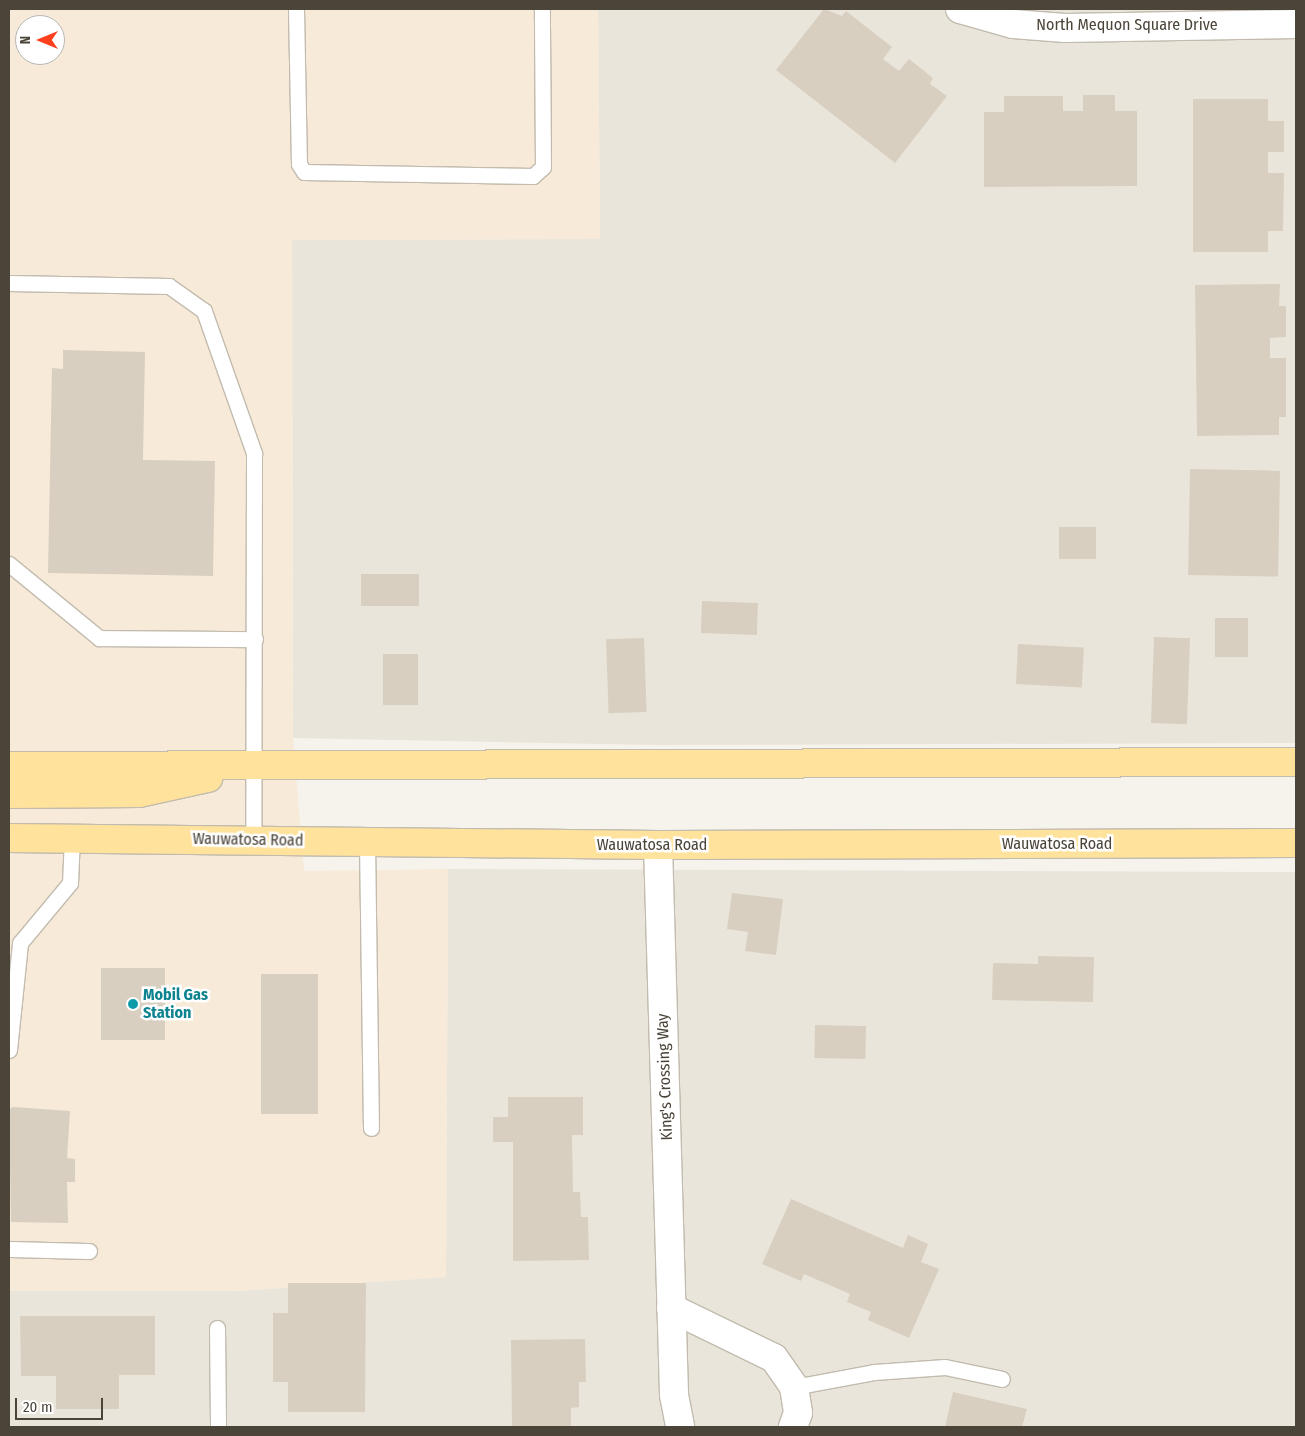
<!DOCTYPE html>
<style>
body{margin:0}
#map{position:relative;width:1305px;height:1436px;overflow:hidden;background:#f6f3ec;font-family:"Fira Sans Condensed",sans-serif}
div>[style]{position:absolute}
.residential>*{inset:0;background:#eae5da}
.commercial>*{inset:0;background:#f7ead8}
.building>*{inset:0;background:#d8cfc1;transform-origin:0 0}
.roads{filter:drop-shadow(1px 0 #c2bbae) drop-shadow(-1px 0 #c2bbae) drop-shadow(0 1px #c2bbae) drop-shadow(0 -1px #c2bbae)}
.service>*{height:15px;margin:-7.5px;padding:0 7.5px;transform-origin:7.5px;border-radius:7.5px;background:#fff}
.minor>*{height:28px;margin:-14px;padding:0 14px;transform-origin:14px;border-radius:14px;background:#fff}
.primary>*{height:28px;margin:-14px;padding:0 14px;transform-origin:14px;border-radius:14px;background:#ffe39c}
.dots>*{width:14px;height:14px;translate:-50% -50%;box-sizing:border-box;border:2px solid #fff;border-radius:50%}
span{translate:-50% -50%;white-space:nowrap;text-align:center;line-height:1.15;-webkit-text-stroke:5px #fff;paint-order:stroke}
.street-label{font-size:16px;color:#4b4439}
.culture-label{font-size:16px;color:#0d838f;font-weight:700}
.left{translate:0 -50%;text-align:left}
.frame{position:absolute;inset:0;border:10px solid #4b4439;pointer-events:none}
.north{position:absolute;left:15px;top:15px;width:50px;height:50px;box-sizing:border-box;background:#fff;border:1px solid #b7b4b0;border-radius:50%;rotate:270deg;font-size:14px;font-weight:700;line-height:20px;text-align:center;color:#4b4439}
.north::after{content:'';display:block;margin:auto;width:18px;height:22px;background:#fc3f1d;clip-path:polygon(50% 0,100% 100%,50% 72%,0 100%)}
.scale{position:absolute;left:15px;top:1398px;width:88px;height:22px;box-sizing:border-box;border:2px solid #4b4439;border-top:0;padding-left:6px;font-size:15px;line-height:18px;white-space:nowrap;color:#4b4439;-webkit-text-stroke:4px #fff;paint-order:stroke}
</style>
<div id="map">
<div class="residential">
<i style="clip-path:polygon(598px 9px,1296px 9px,1296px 743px,656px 745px,293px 738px,292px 240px,600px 239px)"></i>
<i style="clip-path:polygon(448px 869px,1296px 872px,1296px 1427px,9px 1427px,9px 1291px,236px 1291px,446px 1277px)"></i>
</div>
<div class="commercial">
<i style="clip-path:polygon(evenodd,9px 9px,598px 9px,600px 239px,292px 240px,293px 738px,304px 871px,448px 869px,446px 1277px,236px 1291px,9px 1291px,9px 9px,25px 25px,55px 25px,55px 55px,25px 55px,25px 25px)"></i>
</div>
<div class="building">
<i style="clip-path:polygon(824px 9px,842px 16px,846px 11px,892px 47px,883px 59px,899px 71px,909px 59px,933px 78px,930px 84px,947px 96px,895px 163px,776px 70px)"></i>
<i style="clip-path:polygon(1083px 95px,1115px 95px,1115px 111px,1137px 111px,1137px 186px,984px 187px,984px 112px,1004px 112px,1004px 96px,1063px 96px,1063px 111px,1083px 111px)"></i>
<i style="clip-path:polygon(1193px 99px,1268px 99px,1268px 121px,1284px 121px,1284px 152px,1268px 152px,1268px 173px,1284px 173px,1283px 231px,1268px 231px,1268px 252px,1193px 252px)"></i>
<i style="clip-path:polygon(1280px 284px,1279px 306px,1286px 306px,1286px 337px,1270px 338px,1270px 358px,1286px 358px,1286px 417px,1279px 417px,1279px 435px,1197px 436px,1195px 285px)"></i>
<i style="clip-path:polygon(63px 350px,145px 352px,143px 460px,215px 461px,213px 576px,48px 573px,52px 368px,63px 369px)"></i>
<i style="left:1190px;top:469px;width:90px;height:106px;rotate:1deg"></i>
<i style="left:1059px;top:527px;width:37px;height:32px"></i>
<i style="left:419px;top:574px;width:32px;height:58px;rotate:90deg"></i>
<i style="left:702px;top:601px;width:56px;height:32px;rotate:2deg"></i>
<i style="left:1248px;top:618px;width:39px;height:33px;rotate:90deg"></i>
<i style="left:1154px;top:637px;width:36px;height:86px;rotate:2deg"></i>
<i style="left:644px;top:638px;width:74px;height:38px;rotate:88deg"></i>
<i style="left:1018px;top:644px;width:66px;height:40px;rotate:3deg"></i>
<i style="left:383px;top:654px;width:35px;height:51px"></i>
<i style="clip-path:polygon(732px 893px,783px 899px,776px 955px,745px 951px,748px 932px,727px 929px)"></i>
<i style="clip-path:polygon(1038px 956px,1094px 957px,1093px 1002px,992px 1000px,993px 963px,1038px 964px)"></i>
<i style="left:101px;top:968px;width:64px;height:72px"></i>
<i style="left:261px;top:974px;width:57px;height:140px"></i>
<i style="left:815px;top:1025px;width:51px;height:33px;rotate:1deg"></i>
<i style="clip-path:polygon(508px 1097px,583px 1097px,583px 1135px,572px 1135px,573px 1192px,580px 1192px,581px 1217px,588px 1217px,589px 1260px,513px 1261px,513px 1142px,493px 1142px,493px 1117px,508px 1117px)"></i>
<i style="clip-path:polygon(13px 1107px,70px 1111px,67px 1158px,75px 1159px,75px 1182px,67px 1182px,68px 1223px,11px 1222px,9px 1109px)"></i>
<i style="clip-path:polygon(791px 1199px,903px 1248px,908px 1235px,928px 1244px,921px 1262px,939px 1269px,909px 1338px,868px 1320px,871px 1312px,847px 1302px,850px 1294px,804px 1274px,801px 1281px,762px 1264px)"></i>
<i style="clip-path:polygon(288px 1283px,366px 1283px,365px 1412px,288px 1412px,288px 1382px,273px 1382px,273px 1313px,288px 1313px)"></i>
<i style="clip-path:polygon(20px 1316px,155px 1316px,155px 1375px,119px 1375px,119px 1409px,56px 1409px,56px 1376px,21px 1376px)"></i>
<i style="clip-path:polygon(585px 1339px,586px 1382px,579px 1382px,579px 1407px,571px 1408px,571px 1427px,512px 1427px,511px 1340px)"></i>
<i style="clip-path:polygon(953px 1392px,1027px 1409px,1022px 1427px,945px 1427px)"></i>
</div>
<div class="roads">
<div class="service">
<i style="left:296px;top:9px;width:155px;rotate:88.9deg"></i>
<i style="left:299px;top:164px;width:9px;rotate:58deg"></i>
<i style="left:304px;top:172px;width:229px;rotate:1deg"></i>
<i style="left:533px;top:176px;width:13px;rotate:-42deg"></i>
<i style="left:543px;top:167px;width:158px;rotate:-90.4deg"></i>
<i style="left:9px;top:283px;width:160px;rotate:1.1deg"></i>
<i style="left:169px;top:286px;width:43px;rotate:35.5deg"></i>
<i style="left:204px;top:311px;width:151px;rotate:70.6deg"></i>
<i style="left:254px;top:453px;width:386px;rotate:90.1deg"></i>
<i style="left:9px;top:564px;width:117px;rotate:39.4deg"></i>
<i style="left:99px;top:638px;width:156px;rotate:0.4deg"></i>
<i style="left:367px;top:842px;width:286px;rotate:89.2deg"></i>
<i style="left:9px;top:1050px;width:108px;rotate:-84.1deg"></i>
<i style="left:20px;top:943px;width:78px;rotate:-50.2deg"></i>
<i style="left:70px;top:883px;width:45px;rotate:-87.5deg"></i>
<i style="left:9px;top:1249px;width:80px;rotate:1.4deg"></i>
<i style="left:217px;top:1328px;width:99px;rotate:89.4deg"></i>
<i style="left:794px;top:1387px;width:81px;rotate:-10.6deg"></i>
<i style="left:874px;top:1372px;width:71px;rotate:-4deg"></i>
<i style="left:945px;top:1367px;width:58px;rotate:11.9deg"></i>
</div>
<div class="minor">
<i style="left:960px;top:9px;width:55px;rotate:15.8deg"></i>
<i style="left:1013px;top:24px;width:52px;rotate:4.4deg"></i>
<i style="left:1065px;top:28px;width:231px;rotate:-1deg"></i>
<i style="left:658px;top:845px;width:550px;rotate:88.33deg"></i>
<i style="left:674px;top:1395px;width:33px;rotate:79deg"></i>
<i style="left:671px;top:1308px;width:114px;rotate:25.9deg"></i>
<i style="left:774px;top:1358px;width:35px;rotate:55deg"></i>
<i style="left:794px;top:1387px;width:26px;rotate:81deg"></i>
<i style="left:798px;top:1413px;width:15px;rotate:110deg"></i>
</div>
<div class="primary">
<i style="left:9px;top:766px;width:1287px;rotate:-0.18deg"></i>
<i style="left:9px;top:794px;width:130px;rotate:-0.4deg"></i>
<i style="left:139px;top:793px;width:71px;rotate:-12.3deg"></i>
<i style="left:9px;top:838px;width:649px;rotate:0.62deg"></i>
<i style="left:658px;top:845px;width:638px;rotate:-0.18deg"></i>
</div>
</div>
<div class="dots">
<i style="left:133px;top:1004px;background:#0f9aa8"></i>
</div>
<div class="street-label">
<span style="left:1127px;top:25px">North Mequon Square Drive</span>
<span style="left:248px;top:840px;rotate:1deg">Wauwatosa Road</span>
<span style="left:1057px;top:844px">Wauwatosa Road</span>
<span style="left:652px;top:845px">Wauwatosa Road</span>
<span style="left:665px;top:1077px;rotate:-92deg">King's Crossing Way</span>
</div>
<div class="culture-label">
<span class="left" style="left:143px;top:1004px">Mobil Gas<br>Station</span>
</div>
<div class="frame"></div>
<div class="north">N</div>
<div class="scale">20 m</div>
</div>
